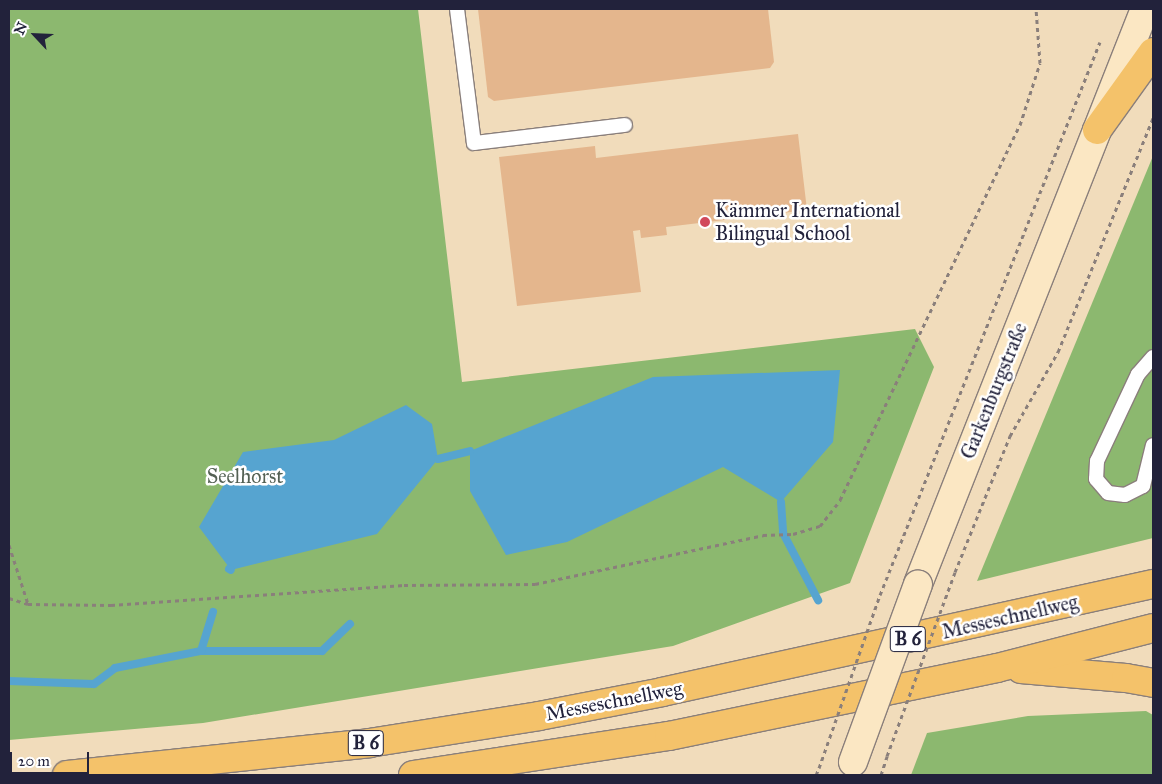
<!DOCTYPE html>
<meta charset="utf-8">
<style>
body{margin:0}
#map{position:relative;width:1162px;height:784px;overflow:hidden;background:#f1dcbb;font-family:"IM FELL Great Primer",serif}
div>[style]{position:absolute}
.forest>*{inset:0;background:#8cb86f}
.water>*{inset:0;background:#56a4d0}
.stream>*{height:8px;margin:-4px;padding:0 4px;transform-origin:4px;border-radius:4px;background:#56a4d0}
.building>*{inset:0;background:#e4b68d}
.path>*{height:3px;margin-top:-1.5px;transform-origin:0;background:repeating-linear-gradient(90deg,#8a7f7b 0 4px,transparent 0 8px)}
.roads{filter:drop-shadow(1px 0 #8a7f7b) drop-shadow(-1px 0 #8a7f7b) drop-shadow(0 1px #8a7f7b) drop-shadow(0 -1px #8a7f7b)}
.service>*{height:14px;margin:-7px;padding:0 7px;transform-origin:7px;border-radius:7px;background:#fff}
.secondary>*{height:28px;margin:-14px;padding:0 14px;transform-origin:14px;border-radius:14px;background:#fbe7c3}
.trunk>*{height:28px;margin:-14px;padding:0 14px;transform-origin:14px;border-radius:14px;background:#f4c26a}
.path-bridge>*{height:3px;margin-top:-1.5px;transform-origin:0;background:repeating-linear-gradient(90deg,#8a7f7b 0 4px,transparent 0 8px)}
.bridges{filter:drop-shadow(1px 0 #8a7f7b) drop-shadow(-1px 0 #8a7f7b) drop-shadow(0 1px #8a7f7b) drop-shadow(0 -1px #8a7f7b)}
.secondary-bridge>*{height:28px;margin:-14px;padding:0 14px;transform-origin:14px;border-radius:14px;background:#fbe7c3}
.dots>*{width:14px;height:14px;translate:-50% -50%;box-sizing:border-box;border:2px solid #fff;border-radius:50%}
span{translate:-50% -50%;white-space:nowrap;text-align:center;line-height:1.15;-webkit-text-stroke:5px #fff;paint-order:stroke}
.shield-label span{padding:1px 4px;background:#fff;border:1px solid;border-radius:4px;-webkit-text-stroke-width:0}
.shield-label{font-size:19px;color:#22223b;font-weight:700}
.poi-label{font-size:20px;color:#22223b}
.left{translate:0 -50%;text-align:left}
.street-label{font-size:20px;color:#22223b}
.park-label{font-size:20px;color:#546154}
.frame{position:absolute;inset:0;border:10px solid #22223b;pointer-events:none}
.north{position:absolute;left:10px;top:10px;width:50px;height:50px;-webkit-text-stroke:4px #fff;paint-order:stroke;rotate:295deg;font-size:14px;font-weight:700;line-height:20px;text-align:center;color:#22223b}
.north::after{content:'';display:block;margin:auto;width:18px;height:22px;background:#22223b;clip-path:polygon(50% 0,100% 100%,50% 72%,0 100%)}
.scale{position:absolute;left:10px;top:752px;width:79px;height:22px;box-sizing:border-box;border:2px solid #22223b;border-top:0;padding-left:6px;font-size:15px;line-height:18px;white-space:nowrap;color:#22223b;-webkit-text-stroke:4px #fff;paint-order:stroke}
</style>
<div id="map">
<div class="forest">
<i style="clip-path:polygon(9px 9px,418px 9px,462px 382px,915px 329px,934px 367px,850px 583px,673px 646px,203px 723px,9px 740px)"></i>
<i style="clip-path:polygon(1153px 156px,1153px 538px,977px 581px)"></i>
<i style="clip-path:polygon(1146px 711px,1153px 715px,1153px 775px,911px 775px,927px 733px,1028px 716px)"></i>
</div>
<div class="water">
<i style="clip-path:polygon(840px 370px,833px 442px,781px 502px,723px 467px,567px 542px,506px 555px,470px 491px,470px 451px,653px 377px)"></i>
<i style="clip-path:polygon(406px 405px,432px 424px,438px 459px,377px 534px,231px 570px,199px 527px,243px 452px,334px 440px)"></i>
</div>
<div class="stream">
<i style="left:438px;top:459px;width:33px;rotate:-14deg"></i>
<i style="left:781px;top:502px;width:31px;rotate:86deg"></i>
<i style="left:783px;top:533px;width:76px;rotate:62.4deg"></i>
<i style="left:229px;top:569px;width:2px;rotate:27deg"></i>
<i style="left:201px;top:651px;width:121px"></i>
<i style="left:322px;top:651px;width:39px;rotate:-44deg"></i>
<i style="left:9px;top:681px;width:85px;rotate:2deg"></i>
<i style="left:94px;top:684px;width:26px;rotate:-37deg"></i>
<i style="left:115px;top:668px;width:88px;rotate:-11.2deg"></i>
<i style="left:201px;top:651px;width:41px;rotate:-72.9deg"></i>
</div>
<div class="building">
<i style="clip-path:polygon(478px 9px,768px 9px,774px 62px,770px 68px,494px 101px,488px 97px)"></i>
<i style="clip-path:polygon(798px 134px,807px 210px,666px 227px,667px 235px,641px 238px,640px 230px,633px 231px,641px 292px,517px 306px,499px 157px,595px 146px,596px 158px)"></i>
</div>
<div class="path">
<i style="left:9px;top:545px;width:62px;rotate:72.1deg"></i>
<i style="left:955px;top:572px;width:147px;rotate:-68deg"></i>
<i style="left:1010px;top:436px;width:97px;rotate:-60.3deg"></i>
<i style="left:1058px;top:352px;width:253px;rotate:-67.9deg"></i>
<i style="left:880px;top:595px;width:595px;rotate:-68.31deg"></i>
<i style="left:9px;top:598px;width:20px;rotate:18deg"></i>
<i style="left:28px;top:604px;width:83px;rotate:0.7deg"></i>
<i style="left:111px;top:605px;width:294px;rotate:-3.9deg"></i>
<i style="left:404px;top:585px;width:131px;rotate:-0.4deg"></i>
<i style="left:535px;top:584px;width:233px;rotate:-12.1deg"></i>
<i style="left:763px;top:535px;width:30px;rotate:-2deg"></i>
<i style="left:793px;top:534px;width:28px;rotate:-17deg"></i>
<i style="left:820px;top:526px;width:33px;rotate:-52deg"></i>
<i style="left:840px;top:500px;width:416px;rotate:-64.4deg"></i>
<i style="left:1020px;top:125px;width:65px;rotate:-72.1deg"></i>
<i style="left:1040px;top:63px;width:54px;rotate:-94.2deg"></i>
<i style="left:816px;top:775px;width:8px;rotate:-67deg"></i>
<i style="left:881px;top:775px;width:20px;rotate:-72deg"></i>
</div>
<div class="roads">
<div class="service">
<i style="left:457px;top:9px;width:135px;rotate:82.8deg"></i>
<i style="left:474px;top:143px;width:152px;rotate:-6.8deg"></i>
<i style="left:1153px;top:357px;width:23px;rotate:131deg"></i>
<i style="left:1138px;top:374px;width:96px;rotate:115.2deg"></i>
<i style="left:1097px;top:461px;width:18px;rotate:93deg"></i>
<i style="left:1096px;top:479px;width:18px;rotate:49deg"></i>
<i style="left:1108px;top:493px;width:17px;rotate:7deg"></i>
<i style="left:1125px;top:495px;width:20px;rotate:-27deg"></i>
<i style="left:1143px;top:486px;width:42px;rotate:-76.3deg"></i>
</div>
<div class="secondary">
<i style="left:918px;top:584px;width:618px;rotate:-68.46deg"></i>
</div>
<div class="trunk">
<i style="left:1097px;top:130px;width:96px;rotate:-54.3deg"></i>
<i style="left:1021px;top:669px;width:105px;rotate:4.9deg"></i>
<i style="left:1126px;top:678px;width:27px;rotate:10deg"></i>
<i style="left:67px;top:775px;width:304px;rotate:-6deg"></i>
<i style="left:369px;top:743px;width:172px;rotate:-9deg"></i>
<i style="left:539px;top:716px;width:125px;rotate:-11deg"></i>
<i style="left:662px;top:692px;width:503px;rotate:-12.41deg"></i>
<i style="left:413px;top:775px;width:259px;rotate:-8.7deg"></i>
<i style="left:669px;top:736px;width:335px;rotate:-11.7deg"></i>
<i style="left:997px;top:668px;width:161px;rotate:-14.4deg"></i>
</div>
</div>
<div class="path-bridge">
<i style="left:887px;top:756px;width:196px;rotate:-69.7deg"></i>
<i style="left:819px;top:768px;width:183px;rotate:-70.6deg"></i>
</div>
<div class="bridges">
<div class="secondary-bridge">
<i style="left:853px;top:762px;width:189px;rotate:-69.9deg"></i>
</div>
</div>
<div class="dots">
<i style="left:705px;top:222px;background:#d1495b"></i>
</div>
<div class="shield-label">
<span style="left:908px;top:639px">B 6</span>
<span style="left:366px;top:743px">B 6</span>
</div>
<div class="poi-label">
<span class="left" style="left:715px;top:222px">Kämmer International<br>Bilingual School</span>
</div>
<div class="street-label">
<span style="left:994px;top:391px;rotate:-68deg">Garkenburgstraße</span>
<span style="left:1010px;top:617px;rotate:-13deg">Messeschnellweg</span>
<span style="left:614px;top:701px;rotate:-11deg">Messeschnellweg</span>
</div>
<div class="park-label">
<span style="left:245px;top:476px">Seelhorst</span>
</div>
<div class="frame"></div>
<div class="north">N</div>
<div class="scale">20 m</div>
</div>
